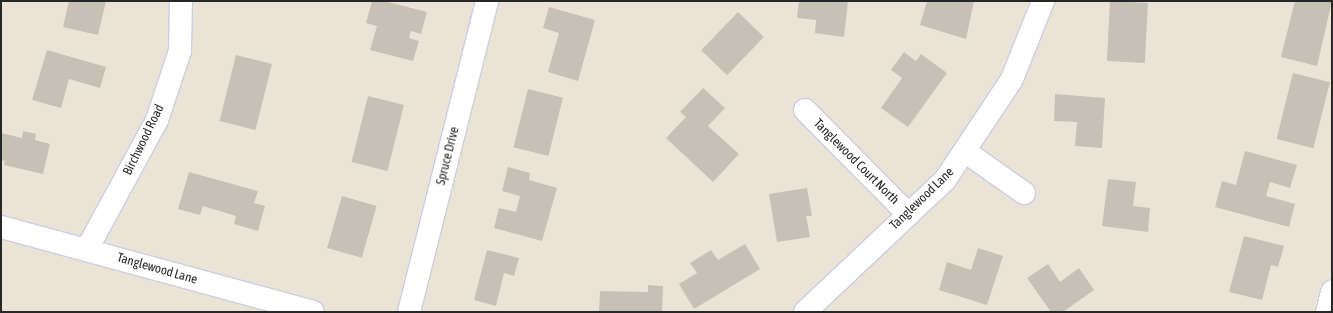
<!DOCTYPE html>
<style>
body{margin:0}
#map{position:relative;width:1333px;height:313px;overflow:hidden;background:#ebe4d6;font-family:"Asap Condensed",sans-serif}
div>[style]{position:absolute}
.building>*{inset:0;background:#c6c1b6;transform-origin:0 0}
.roads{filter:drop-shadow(1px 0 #cbcde2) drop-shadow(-1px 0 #cbcde2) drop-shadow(0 1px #cbcde2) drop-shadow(0 -1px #cbcde2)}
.minor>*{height:22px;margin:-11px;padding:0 11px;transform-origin:11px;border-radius:11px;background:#fff}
span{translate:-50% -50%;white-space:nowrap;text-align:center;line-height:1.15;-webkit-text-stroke:4px #fff;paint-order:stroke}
.street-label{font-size:13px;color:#272727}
.frame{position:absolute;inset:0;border:2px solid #272727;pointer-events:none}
</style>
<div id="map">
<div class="building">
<i style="clip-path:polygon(69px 1px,106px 1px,98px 35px,63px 27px)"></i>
<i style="clip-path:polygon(372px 1px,384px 1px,427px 12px,421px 34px,411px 31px,409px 38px,419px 41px,413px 61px,370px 50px,377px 26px,366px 23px)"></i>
<i style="clip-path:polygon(799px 1px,848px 1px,844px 37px,815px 33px,816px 20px,797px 18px)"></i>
<i style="clip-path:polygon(927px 1px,974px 1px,966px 39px,920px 25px)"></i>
<i style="left:1110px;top:1px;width:38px;height:60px;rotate:3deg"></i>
<i style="clip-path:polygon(1295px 1px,1332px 1px,1317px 66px,1281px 57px)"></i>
<i style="clip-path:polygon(549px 7px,595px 20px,578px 81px,548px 72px,559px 33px,543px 28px)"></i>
<i style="left:738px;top:12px;width:36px;height:53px;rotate:44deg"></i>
<i style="clip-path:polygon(47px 50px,106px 67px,100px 88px,69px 79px,61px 108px,32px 100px)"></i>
<i style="clip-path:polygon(904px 52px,916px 61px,921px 54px,947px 73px,908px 127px,881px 108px,902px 78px,891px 70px)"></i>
<i style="left:236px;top:55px;width:37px;height:68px;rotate:14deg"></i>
<i style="left:1293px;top:73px;width:38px;height:68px;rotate:14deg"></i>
<i style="clip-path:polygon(703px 88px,725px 108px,708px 126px,739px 154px,713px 182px,666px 138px,686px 117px,680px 112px)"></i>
<i style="left:528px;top:89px;width:36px;height:60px;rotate:14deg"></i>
<i style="clip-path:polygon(1055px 94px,1105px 98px,1102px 148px,1075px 146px,1077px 122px,1054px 121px)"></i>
<i style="left:368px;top:96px;width:37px;height:68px;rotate:14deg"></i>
<i style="clip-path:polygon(23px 131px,36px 134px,35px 140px,50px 144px,43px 174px,4px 165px,5px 161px,1px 160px,1px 133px,22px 138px)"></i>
<i style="clip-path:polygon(1245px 151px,1297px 165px,1290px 188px,1270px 182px,1266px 196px,1295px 204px,1289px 227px,1215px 207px,1222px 181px,1236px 185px)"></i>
<i style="clip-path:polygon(508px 167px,530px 173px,529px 180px,557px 188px,542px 241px,494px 228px,499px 208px,516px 212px,520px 196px,502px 191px)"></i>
<i style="clip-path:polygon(189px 172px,258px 191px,254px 203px,265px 206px,258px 231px,234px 224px,236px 216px,203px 206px,200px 215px,178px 209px)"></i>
<i style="clip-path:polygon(1108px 179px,1136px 182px,1133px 206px,1150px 208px,1148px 232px,1102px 226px)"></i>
<i style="clip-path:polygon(807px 188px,812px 216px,806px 216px,810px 237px,777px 242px,769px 194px)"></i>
<i style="left:342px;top:196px;width:36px;height:54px;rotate:16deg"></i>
<i style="clip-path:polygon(1244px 236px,1284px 246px,1278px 267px,1271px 265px,1262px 300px,1229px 292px)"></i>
<i style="clip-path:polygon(745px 244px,760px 269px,694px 309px,679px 284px,697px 273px,690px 263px,711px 250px,718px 260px)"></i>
<i style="clip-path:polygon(978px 248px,1003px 256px,987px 305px,939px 290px,947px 262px,971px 270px)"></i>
<i style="clip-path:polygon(487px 250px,519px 258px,514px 276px,504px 273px,496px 306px,474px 300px)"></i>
<i style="clip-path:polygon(1048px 264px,1060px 282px,1079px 268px,1094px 290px,1063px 312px,1051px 312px,1027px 278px)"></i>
<i style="clip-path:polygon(648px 285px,663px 286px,662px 312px,599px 312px,600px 291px,648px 292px)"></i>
</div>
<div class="roads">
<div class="minor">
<i style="left:805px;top:110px;width:146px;rotate:45.3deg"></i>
<i style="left:966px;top:152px;width:71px;rotate:35.3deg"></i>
<i style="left:1px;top:227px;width:323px;rotate:15.2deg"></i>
<i style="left:87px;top:249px;width:147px;rotate:-61.5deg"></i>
<i style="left:157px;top:120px;width:73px;rotate:-71.6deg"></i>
<i style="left:180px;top:51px;width:50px;rotate:-88.9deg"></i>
<i style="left:409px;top:312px;width:321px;rotate:-75.9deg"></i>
<i style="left:805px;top:312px;width:192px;rotate:-43.3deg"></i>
<i style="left:945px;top:180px;width:121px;rotate:-56.4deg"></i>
<i style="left:1012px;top:79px;width:84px;rotate:-68.3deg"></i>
<i style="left:1327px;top:312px;width:21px;rotate:-76deg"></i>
</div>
</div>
<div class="street-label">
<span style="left:144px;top:140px;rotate:-64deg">Birchwood Road</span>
<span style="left:448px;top:156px;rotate:-76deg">Spruce Drive</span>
<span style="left:856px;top:162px;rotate:45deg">Tanglewood Court North</span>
<span style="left:922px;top:199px;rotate:-44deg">Tanglewood Lane</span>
<span style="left:157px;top:269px;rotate:16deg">Tanglewood Lane</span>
</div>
<div class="frame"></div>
</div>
